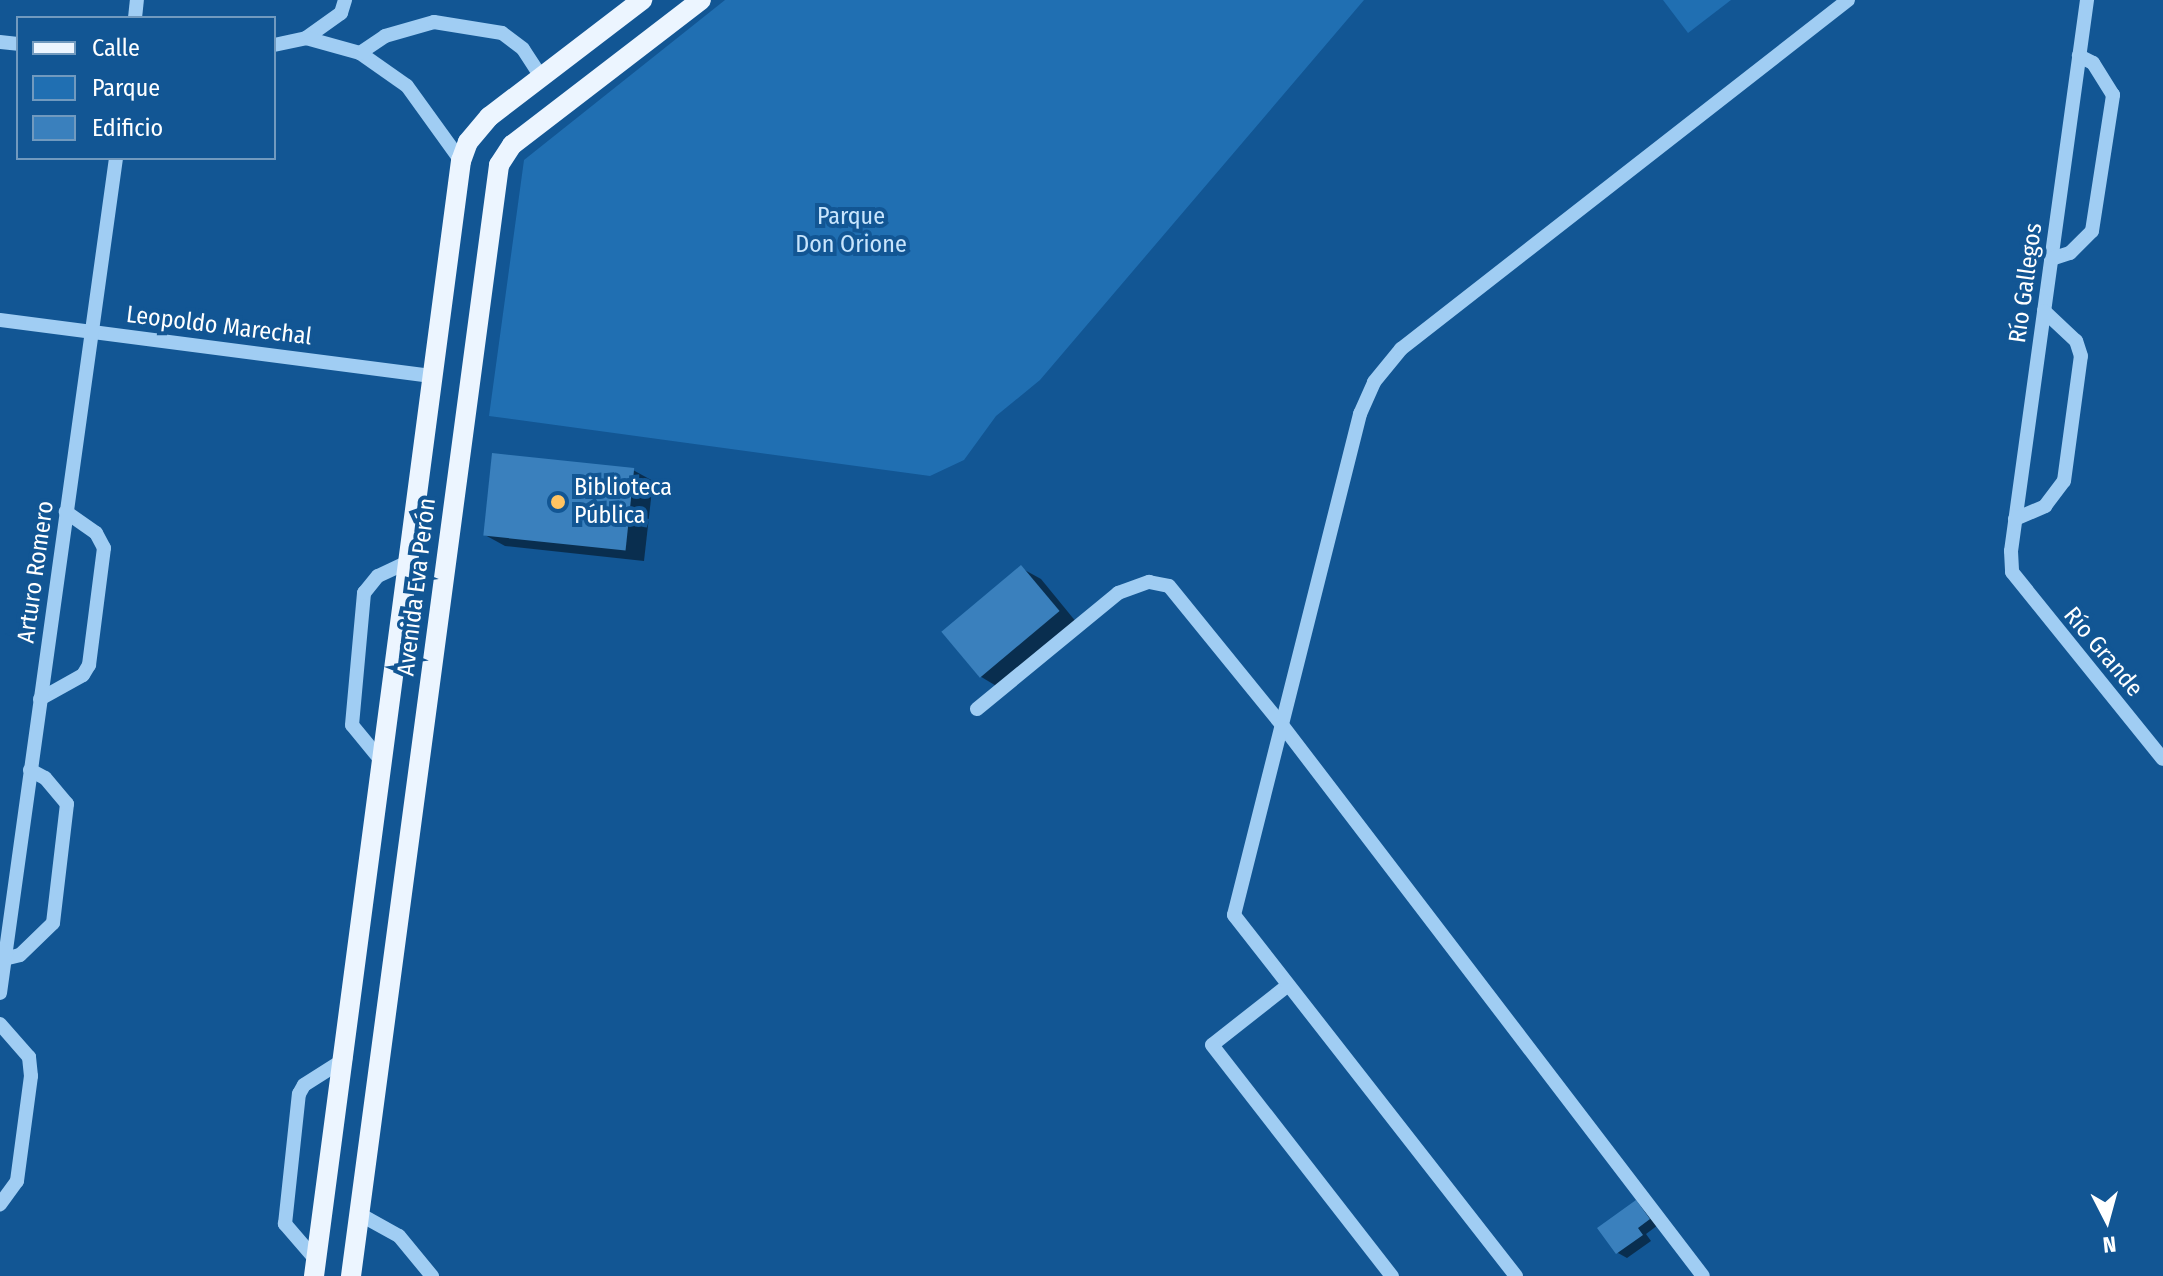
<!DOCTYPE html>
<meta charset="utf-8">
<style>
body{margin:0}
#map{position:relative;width:2163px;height:1276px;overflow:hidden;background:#125694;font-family:"Fira Sans Condensed",sans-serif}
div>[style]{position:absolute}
.green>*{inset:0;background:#206fb2}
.shadow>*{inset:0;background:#0007}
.building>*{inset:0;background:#3a80bd;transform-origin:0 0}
.minor>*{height:14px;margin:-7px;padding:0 7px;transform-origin:7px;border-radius:7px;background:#a0cdf3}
.major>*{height:20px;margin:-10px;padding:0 10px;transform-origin:10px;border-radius:10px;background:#ecf5ff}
.dots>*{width:22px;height:22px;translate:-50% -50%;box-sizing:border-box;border:4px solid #125694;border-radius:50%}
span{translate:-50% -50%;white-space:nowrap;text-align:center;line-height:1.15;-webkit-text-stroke:8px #125694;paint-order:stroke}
.park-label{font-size:24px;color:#c8e5fd}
.street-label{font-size:24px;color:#fff}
.poi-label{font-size:24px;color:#fff}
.left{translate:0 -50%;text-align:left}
.legend{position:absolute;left:16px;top:16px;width:260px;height:144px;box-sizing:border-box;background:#125694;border:2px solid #719abf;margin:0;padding:10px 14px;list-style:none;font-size:24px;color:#fff}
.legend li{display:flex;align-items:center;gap:16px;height:40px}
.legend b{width:40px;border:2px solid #719abf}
.north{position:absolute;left:2067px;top:1180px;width:80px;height:80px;-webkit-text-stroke:6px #125694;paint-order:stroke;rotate:174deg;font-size:22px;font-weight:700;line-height:32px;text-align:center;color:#fff}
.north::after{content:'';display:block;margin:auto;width:28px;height:36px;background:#fff;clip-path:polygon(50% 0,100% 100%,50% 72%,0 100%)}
</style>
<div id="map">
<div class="green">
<i style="clip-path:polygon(725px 0,1364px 0,1040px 380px,996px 416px,964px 460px,930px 476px,489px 416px,524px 160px)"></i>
<i style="clip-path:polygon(1663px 0,1731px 0,1688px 33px)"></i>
</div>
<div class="shadow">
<i style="clip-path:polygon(633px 470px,653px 481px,644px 561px,505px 546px,485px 535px)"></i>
<i style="clip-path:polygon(1021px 568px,1041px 579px,1077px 623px,998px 687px,978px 675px)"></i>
<i style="clip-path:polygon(1636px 1202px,1658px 1225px,1646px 1234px,1651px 1241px,1627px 1258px,1618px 1253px)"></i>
</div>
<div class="building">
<i style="left:492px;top:453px;width:143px;height:83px;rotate:6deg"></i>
<i style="left:1021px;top:565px;width:60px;height:104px;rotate:50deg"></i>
<i style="clip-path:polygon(1636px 1200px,1650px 1219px,1638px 1228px,1643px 1235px,1616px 1254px,1597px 1228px)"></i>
</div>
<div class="minor">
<i style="left:2087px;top:0;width:556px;rotate:97.85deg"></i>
<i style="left:2011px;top:551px;width:21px;rotate:87deg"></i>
<i style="left:2012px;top:572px;width:240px;rotate:51.1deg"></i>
<i style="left:135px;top:18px;width:18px;rotate:-84deg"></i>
<i style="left:306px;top:38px;width:43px;rotate:-35.5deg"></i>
<i style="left:341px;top:13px;width:14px;rotate:-73deg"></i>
<i style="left:0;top:42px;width:18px;rotate:6deg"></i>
<i style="left:274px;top:45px;width:33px;rotate:-12deg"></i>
<i style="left:306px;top:38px;width:56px;rotate:15.5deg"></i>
<i style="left:360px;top:53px;width:57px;rotate:35.1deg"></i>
<i style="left:407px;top:86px;width:92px;rotate:54.2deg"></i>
<i style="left:360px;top:53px;width:30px;rotate:-34deg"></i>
<i style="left:385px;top:36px;width:51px;rotate:-15.9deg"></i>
<i style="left:434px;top:22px;width:69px;rotate:9.2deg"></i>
<i style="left:502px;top:33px;width:26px;rotate:37deg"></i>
<i style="left:523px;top:49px;width:33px;rotate:57deg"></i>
<i style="left:2051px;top:259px;width:20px;rotate:-18deg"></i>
<i style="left:2070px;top:253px;width:31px;rotate:-45deg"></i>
<i style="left:2092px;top:231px;width:138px;rotate:-81.2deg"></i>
<i style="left:2113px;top:95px;width:38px;rotate:-122deg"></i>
<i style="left:2093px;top:63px;width:16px;rotate:-153deg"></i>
<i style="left:0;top:320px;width:437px;rotate:7.4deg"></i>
<i style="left:2015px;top:519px;width:33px;rotate:-23deg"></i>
<i style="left:2045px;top:506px;width:31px;rotate:-53deg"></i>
<i style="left:2064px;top:481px;width:126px;rotate:-82.3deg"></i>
<i style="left:2081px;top:356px;width:16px;rotate:-108deg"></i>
<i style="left:2076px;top:341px;width:44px;rotate:-136.8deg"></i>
<i style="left:40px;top:699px;width:49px;rotate:-29.2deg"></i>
<i style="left:83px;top:675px;width:12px;rotate:-59deg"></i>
<i style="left:89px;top:665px;width:118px;rotate:-82.7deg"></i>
<i style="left:104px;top:548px;width:17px;rotate:-118deg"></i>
<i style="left:96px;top:533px;width:37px;rotate:-145deg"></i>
<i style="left:977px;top:709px;width:183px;rotate:-39.4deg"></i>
<i style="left:1118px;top:593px;width:33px;rotate:-20deg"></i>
<i style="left:1149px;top:582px;width:20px;rotate:11deg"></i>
<i style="left:1169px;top:586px;width:179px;rotate:50.9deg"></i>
<i style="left:1282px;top:725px;width:693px;rotate:52.62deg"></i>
<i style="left:384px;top:764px;width:50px;rotate:-129.4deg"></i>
<i style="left:352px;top:725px;width:133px;rotate:-84.8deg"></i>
<i style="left:364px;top:593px;width:22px;rotate:-51deg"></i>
<i style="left:378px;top:576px;width:35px;rotate:-25deg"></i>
<i style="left:4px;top:959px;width:16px;rotate:-14deg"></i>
<i style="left:20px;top:955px;width:46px;rotate:-44.1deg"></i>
<i style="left:53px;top:923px;width:120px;rotate:-83.3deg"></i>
<i style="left:67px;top:804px;width:34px;rotate:-130deg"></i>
<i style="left:45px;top:778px;width:17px;rotate:-152deg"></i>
<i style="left:1287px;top:986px;width:95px;rotate:141.8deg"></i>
<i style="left:1212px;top:1045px;width:293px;rotate:52.1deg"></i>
<i style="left:0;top:993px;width:843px;rotate:-82.09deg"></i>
<i style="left:0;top:1024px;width:44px;rotate:48.7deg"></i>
<i style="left:29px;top:1057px;width:19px;rotate:84deg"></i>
<i style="left:31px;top:1076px;width:106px;rotate:97.6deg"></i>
<i style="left:17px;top:1181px;width:29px;rotate:126deg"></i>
<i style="left:361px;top:1215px;width:43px;rotate:28.9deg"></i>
<i style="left:399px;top:1236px;width:52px;rotate:50.5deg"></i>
<i style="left:316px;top:1260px;width:48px;rotate:-130.7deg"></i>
<i style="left:285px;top:1224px;width:131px;rotate:-83.9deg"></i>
<i style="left:299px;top:1094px;width:10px;rotate:-61deg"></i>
<i style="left:304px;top:1085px;width:49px;rotate:-32.4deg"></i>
<i style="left:1516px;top:1276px;width:458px;rotate:-128deg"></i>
<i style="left:1234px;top:915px;width:517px;rotate:-75.88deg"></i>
<i style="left:1360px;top:414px;width:35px;rotate:-66deg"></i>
<i style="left:1374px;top:382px;width:43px;rotate:-50.7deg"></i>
<i style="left:1401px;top:349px;width:567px;rotate:-37.98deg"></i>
</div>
<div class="major">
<i style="left:314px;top:1276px;width:1125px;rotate:-82.49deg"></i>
<i style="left:461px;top:161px;width:20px;rotate:-70deg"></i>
<i style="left:468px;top:142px;width:33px;rotate:-50deg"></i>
<i style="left:489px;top:117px;width:193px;rotate:-37.4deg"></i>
<i style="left:351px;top:1276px;width:1121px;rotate:-82.41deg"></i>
<i style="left:499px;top:165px;width:24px;rotate:-57deg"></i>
<i style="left:512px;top:145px;width:238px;rotate:-37.5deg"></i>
</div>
<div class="dots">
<i style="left:558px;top:502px;background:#ffc462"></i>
</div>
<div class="park-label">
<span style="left:851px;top:231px">Parque<br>Don Orione</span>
</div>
<div class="street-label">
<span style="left:2026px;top:283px;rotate:-82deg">Río Gallegos</span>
<span style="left:219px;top:326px;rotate:7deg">Leopoldo Marechal</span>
<span style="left:36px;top:572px;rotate:-82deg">Arturo Romero</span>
<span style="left:417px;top:587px;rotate:-83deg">Avenida Eva Perón</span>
<span style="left:2103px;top:652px;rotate:50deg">Río Grande</span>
</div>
<div class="poi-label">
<span class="left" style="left:574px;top:502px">Biblioteca<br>Pública</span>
</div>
<ul class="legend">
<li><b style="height:10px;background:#ecf5ff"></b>Calle</li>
<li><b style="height:22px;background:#206fb2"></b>Parque</li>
<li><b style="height:22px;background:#3a80bd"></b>Edificio</li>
</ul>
<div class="north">N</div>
</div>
